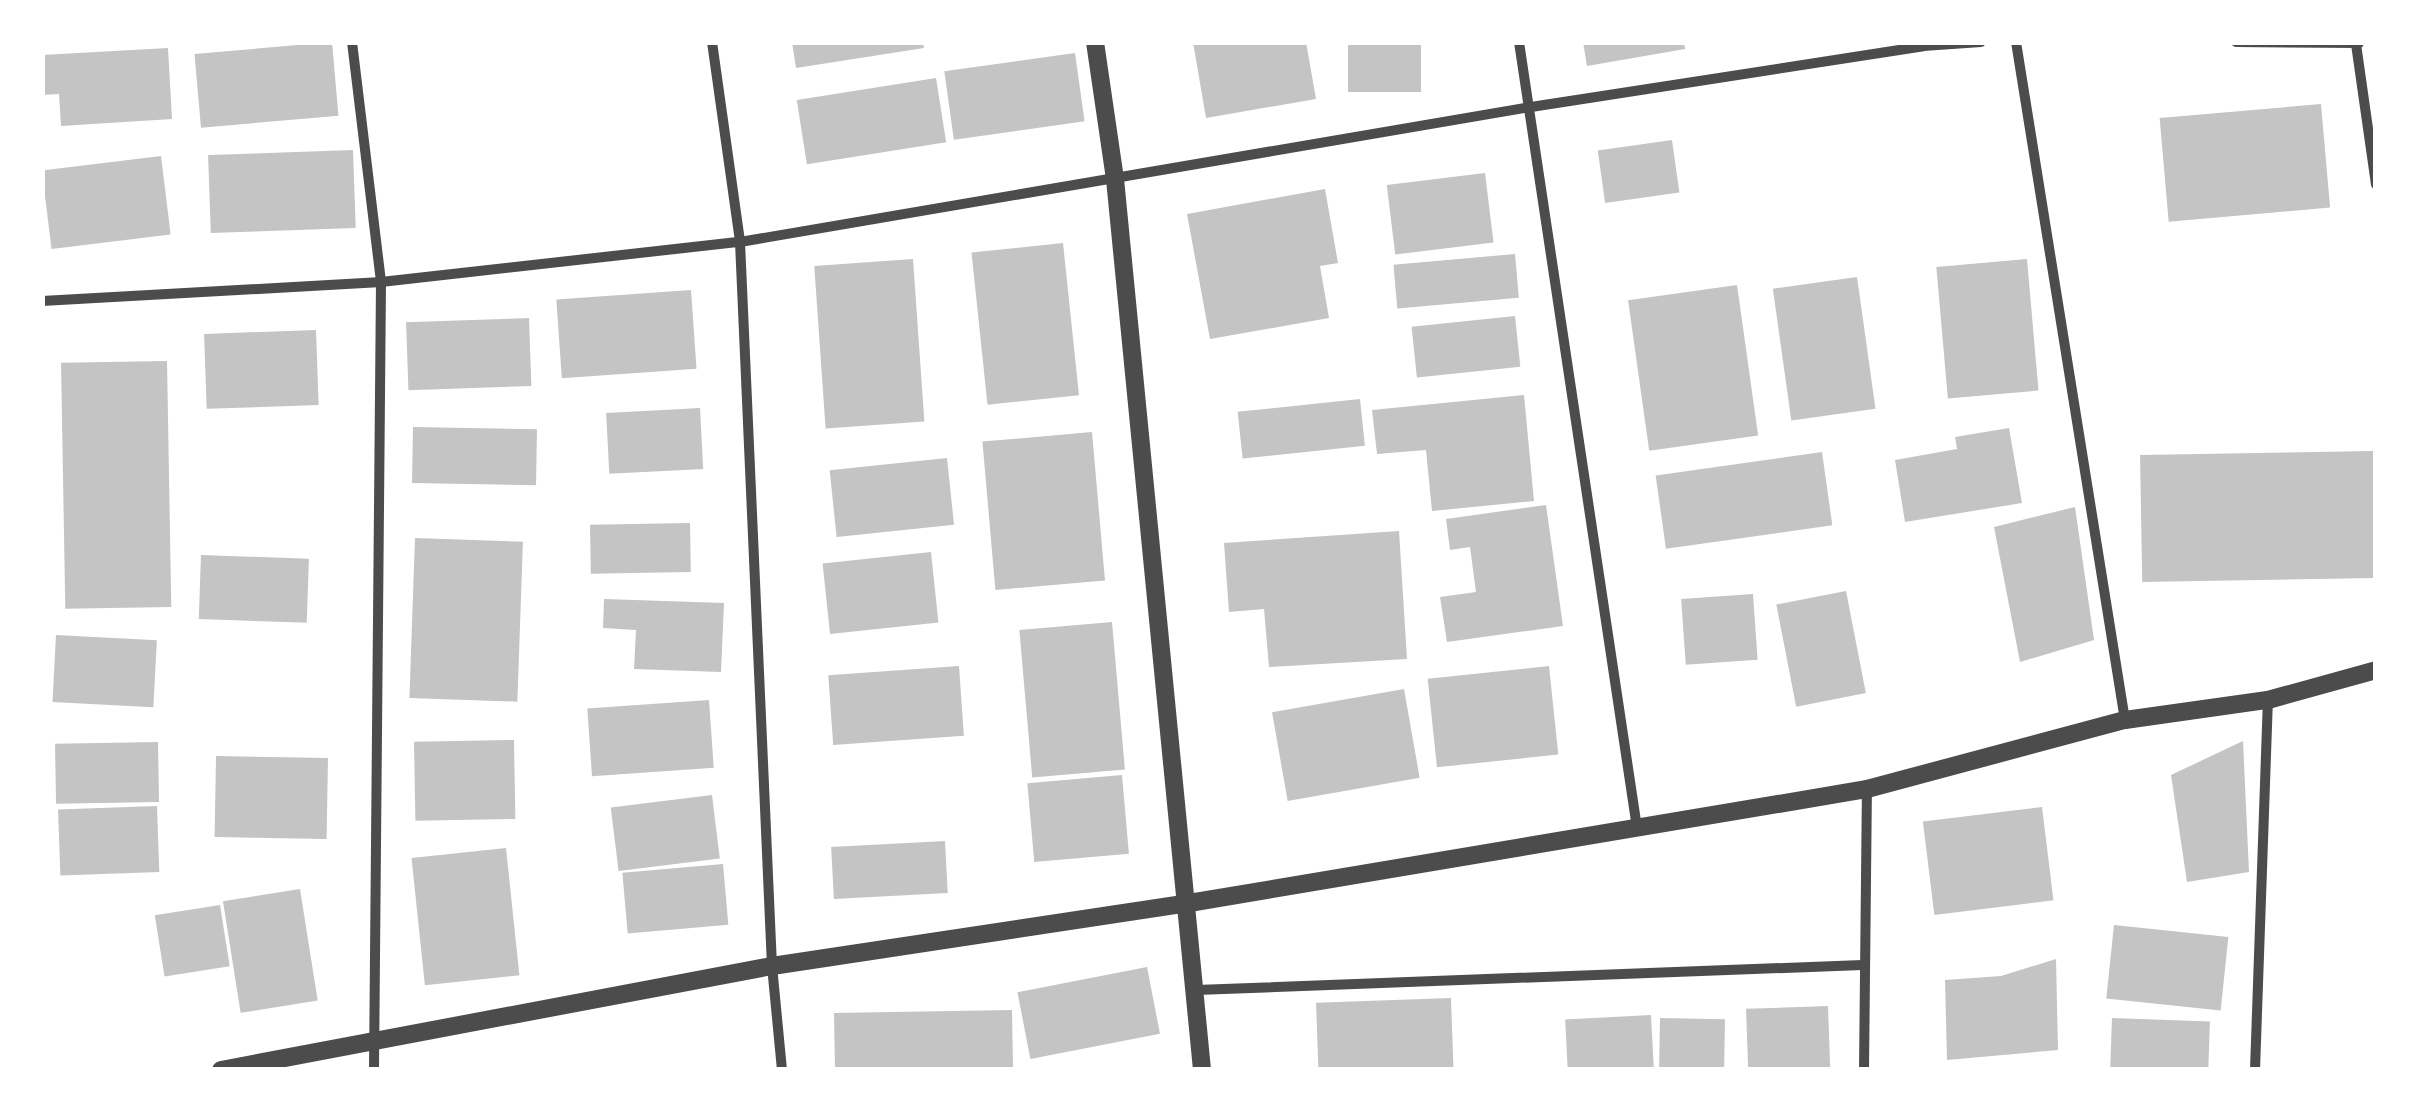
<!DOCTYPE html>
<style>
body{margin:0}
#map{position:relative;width:2418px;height:1112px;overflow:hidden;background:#fff;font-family:"Varela Round",sans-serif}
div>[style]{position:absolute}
.building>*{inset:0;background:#c4c4c4;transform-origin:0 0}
.minor>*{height:10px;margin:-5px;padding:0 5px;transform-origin:5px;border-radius:5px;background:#4c4c4c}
.tertiary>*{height:18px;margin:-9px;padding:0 9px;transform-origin:9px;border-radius:9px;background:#4c4c4c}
span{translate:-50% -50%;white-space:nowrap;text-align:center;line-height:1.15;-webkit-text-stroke:9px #fff;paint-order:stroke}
.frame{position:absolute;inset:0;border:45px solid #fff;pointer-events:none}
</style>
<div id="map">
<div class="building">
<i style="left:332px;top:42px;width:74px;height:138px;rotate:85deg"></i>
<i style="clip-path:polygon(792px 42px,923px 42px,924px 48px,796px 68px)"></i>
<i style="clip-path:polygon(1193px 42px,1306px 42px,1316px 99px,1206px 118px)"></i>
<i style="left:1348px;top:42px;width:73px;height:50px"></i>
<i style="clip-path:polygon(1583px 42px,1684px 42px,1685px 49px,1587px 66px)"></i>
<i style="clip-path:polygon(168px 48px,172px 119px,61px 126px,59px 94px,42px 95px,42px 55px)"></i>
<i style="left:1075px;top:53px;width:69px;height:132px;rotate:82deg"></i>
<i style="left:936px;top:78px;width:65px;height:141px;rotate:81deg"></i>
<i style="left:2321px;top:104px;width:104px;height:162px;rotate:85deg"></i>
<i style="left:1672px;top:140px;width:53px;height:75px;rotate:82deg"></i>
<i style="left:353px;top:150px;width:78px;height:145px;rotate:88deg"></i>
<i style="left:161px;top:156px;width:79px;height:120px;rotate:83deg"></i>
<i style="left:1485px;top:173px;width:70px;height:99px;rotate:83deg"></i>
<i style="clip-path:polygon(1325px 189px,1338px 263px,1320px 266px,1329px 318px,1210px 339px,1187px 214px)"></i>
<i style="left:1063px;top:243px;width:153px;height:92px;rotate:84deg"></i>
<i style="left:1515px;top:254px;width:44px;height:122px;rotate:85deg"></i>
<i style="left:913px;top:259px;width:163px;height:99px;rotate:86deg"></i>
<i style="left:2027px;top:259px;width:132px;height:91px;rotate:85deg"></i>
<i style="left:1857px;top:277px;width:133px;height:85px;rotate:82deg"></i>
<i style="left:1737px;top:285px;width:152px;height:110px;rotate:82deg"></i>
<i style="left:691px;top:290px;width:79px;height:135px;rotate:86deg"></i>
<i style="left:1515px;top:316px;width:51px;height:104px;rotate:84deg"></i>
<i style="left:529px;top:318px;width:68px;height:123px;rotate:88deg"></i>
<i style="left:316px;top:330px;width:75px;height:112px;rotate:88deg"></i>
<i style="left:167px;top:361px;width:246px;height:106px;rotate:89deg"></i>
<i style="clip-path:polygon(1524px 395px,1534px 501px,1432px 511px,1426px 450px,1377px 454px,1372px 410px)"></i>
<i style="left:1360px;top:399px;width:47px;height:123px;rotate:84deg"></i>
<i style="left:700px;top:408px;width:61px;height:94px;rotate:87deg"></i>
<i style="left:413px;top:427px;width:124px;height:56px;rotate:1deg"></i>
<i style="clip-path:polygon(2009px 428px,2022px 503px,1905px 522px,1895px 460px,1957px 449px,1955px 437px)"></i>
<i style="left:1092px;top:432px;width:149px;height:110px;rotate:85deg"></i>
<i style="left:2373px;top:451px;width:127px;height:233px;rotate:89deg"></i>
<i style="left:1822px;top:452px;width:74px;height:168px;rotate:82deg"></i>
<i style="left:947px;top:458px;width:67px;height:118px;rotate:84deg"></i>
<i style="clip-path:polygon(1546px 505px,1563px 626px,1447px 642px,1440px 597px,1476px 592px,1470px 547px,1450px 550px,1446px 519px)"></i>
<i style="clip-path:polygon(2075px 507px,2094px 640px,2020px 662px,1994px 527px)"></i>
<i style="left:690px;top:523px;width:49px;height:100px;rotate:89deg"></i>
<i style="clip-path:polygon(1399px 531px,1407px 659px,1269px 667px,1264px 609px,1229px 612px,1224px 543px)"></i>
<i style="left:415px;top:538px;width:108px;height:160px;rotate:2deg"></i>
<i style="left:931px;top:552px;width:71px;height:109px;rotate:84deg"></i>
<i style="left:201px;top:555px;width:108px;height:64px;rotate:2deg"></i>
<i style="left:1846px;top:591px;width:104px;height:71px;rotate:79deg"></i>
<i style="left:1753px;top:594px;width:66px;height:72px;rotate:86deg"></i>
<i style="clip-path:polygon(604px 599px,724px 603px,721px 672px,634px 669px,636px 630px,603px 628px)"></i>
<i style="left:1112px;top:622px;width:148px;height:93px;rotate:85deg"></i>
<i style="left:56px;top:635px;width:101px;height:67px;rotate:3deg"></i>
<i style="left:959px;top:666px;width:70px;height:131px;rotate:86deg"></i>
<i style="left:1549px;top:666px;width:89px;height:122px;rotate:84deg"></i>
<i style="left:1404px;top:689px;width:90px;height:134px;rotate:80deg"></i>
<i style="left:709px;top:700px;width:68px;height:122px;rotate:86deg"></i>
<i style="left:514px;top:740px;width:79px;height:100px;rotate:89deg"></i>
<i style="clip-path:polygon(2243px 741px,2249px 872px,2187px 882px,2171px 775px)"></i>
<i style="left:158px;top:742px;width:60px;height:103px;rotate:89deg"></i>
<i style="left:216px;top:756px;width:112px;height:81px;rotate:1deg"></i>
<i style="left:1122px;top:775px;width:79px;height:95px;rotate:85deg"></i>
<i style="left:712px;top:795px;width:64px;height:102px;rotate:83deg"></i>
<i style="left:157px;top:806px;width:66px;height:99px;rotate:88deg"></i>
<i style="left:2042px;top:807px;width:94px;height:120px;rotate:83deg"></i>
<i style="left:945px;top:841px;width:52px;height:114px;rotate:87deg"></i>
<i style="left:506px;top:848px;width:128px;height:95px;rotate:84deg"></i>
<i style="left:723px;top:864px;width:61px;height:101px;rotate:85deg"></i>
<i style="left:300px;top:889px;width:113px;height:78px;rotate:81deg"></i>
<i style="left:220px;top:905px;width:62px;height:66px;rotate:81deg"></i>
<i style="left:2114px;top:925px;width:115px;height:74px;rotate:6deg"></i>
<i style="clip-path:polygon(2056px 959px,2058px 1050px,1947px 1060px,1945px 980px,2001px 976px)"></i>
<i style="left:1147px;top:967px;width:68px;height:132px;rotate:79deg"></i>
<i style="left:1451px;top:998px;width:72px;height:135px;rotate:88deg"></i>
<i style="left:1828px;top:1006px;width:64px;height:82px;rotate:88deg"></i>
<i style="left:1012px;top:1010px;width:60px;height:178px;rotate:89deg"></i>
<i style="left:1651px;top:1015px;width:55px;height:86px;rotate:87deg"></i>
<i style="left:1660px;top:1018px;width:65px;height:52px;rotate:1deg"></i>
<i style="left:2112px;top:1018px;width:98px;height:52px;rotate:2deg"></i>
</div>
<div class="minor">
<i style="left:352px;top:42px;width:242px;rotate:83.1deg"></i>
<i style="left:381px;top:282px;width:788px;rotate:90.51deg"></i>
<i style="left:712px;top:42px;width:202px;rotate:82deg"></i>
<i style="left:740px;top:242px;width:725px;rotate:87.47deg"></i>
<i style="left:772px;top:966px;width:104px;rotate:84.5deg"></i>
<i style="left:1519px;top:42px;width:795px;rotate:81.46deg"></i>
<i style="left:2016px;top:42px;width:687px;rotate:80.87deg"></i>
<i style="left:2236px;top:42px;width:123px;rotate:0.5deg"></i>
<i style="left:2356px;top:44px;width:142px;rotate:81.9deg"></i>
<i style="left:42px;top:301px;width:340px;rotate:-3.2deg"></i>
<i style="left:381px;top:282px;width:361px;rotate:-6.4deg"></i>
<i style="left:740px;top:242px;width:802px;rotate:-9.69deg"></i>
<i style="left:1531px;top:107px;width:397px;rotate:-8.8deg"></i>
<i style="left:1923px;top:46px;width:58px;rotate:-3.9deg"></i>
<i style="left:1196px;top:990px;width:667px;rotate:-2.15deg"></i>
<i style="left:1864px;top:1070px;width:281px;rotate:-89.4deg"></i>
<i style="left:2255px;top:1070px;width:370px;rotate:-88deg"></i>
</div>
<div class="tertiary">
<i style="left:1095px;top:42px;width:138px;rotate:81.7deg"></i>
<i style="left:1115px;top:179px;width:895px;rotate:84.42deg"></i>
<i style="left:221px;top:1070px;width:561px;rotate:-10.69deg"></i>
<i style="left:772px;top:966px;width:416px;rotate:-8.6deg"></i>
<i style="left:1183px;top:904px;width:694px;rotate:-9.54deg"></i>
<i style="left:1867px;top:789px;width:267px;rotate:-15deg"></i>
<i style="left:2125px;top:720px;width:144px;rotate:-8deg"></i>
<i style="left:2268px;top:700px;width:112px;rotate:-15.5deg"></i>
</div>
<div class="frame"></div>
</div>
